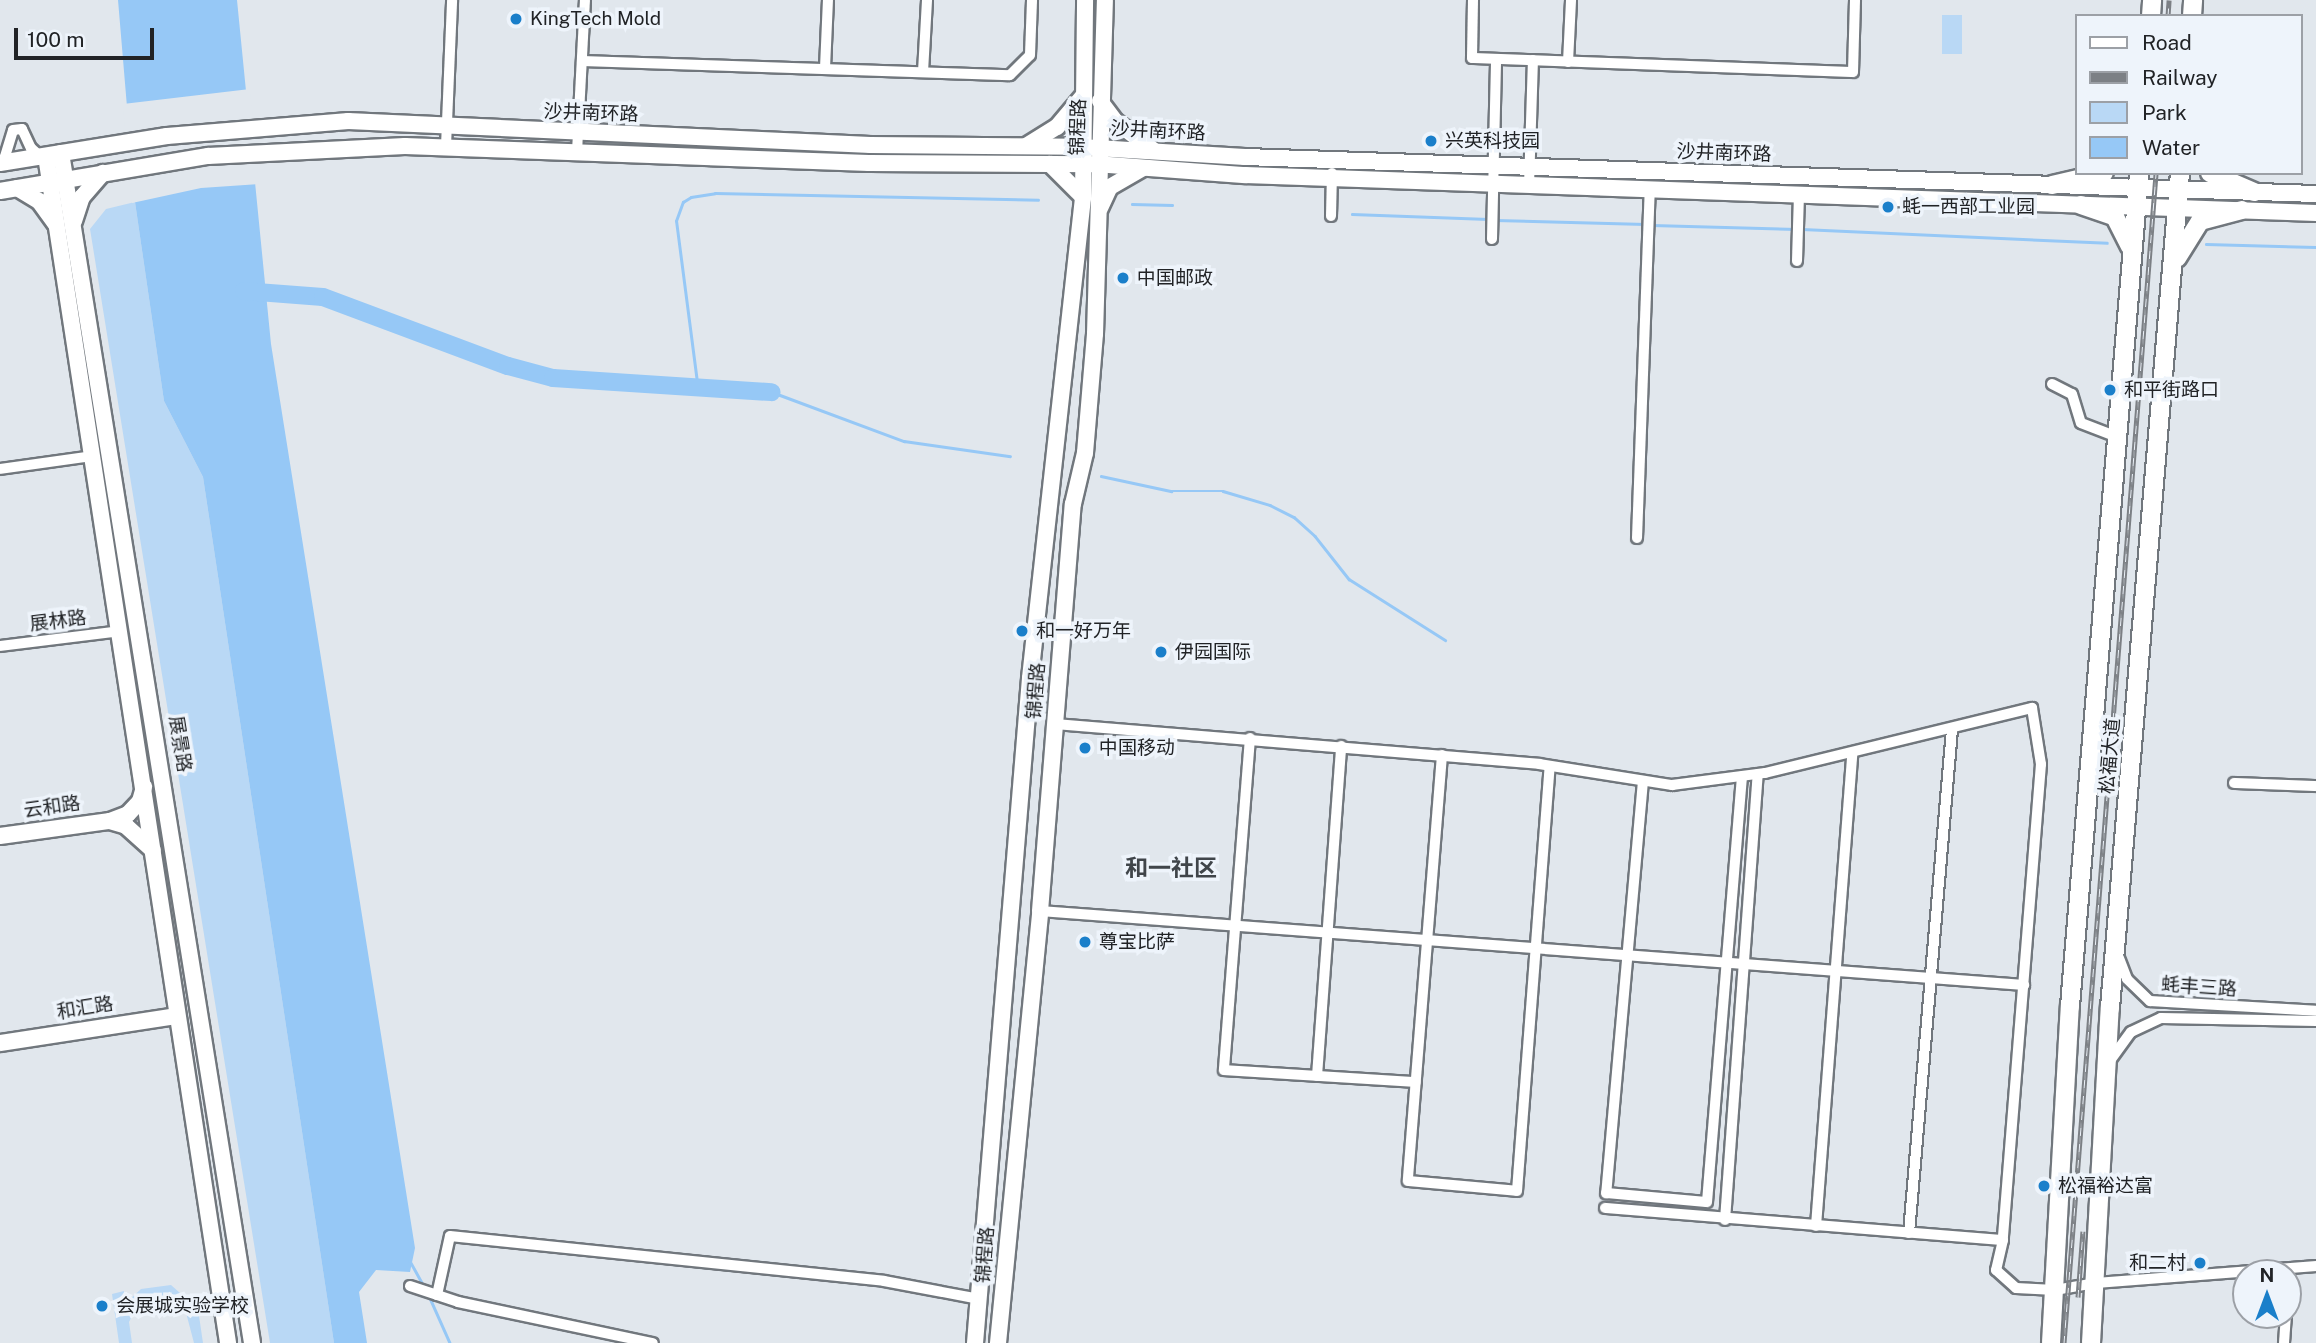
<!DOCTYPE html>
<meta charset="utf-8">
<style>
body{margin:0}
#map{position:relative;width:2316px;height:1343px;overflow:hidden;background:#e1e7ed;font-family:"Public Sans","Noto Sans SC",sans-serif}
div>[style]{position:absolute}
.green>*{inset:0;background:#b9d8f5;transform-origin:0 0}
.water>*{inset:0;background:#96c8f6}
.pier>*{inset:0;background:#e1e7ed}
.stream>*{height:2.5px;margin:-1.25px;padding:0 1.25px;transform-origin:1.25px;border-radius:1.25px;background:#96c8f6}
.river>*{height:18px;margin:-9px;padding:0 9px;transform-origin:9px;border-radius:9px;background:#96c8f6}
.roads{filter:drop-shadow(2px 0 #71777d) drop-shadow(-2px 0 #71777d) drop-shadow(0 2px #71777d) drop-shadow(0 -2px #71777d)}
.street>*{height:10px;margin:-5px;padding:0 5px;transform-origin:5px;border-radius:5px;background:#fff}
.secondary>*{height:16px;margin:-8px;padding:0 8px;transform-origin:8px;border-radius:8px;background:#fff}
.primary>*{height:18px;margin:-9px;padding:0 9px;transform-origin:9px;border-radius:9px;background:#fff}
.rail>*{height:5px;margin-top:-2.5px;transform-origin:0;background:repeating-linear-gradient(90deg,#eef4fb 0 8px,#7c8085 0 16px);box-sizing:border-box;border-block:2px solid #7c8085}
.dots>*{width:19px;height:19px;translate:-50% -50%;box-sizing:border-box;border:4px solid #eef4fb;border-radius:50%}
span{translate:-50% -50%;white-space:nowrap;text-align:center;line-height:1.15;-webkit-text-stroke:7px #eef4fb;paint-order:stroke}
.poi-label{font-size:19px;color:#212326}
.left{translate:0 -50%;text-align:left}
.right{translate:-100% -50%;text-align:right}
.street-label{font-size:19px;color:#212326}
.quarter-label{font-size:23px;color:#40454a;font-weight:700}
.legend{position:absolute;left:2075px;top:14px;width:228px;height:161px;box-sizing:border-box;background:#eef4fb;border:2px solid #9ca0a6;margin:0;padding:9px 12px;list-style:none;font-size:21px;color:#212326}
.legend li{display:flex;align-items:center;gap:14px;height:35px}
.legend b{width:35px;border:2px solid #9ca0a6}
.north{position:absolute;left:2232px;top:1259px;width:70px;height:70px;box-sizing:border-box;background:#eef4fb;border:2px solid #9ca0a6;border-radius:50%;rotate:0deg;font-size:19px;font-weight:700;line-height:28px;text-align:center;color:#212326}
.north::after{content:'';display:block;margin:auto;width:24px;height:32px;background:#1a7fca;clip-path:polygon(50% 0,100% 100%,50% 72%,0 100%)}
.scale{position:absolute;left:14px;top:28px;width:140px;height:32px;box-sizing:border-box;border:4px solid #212326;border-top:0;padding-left:9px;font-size:21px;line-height:24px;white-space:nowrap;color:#212326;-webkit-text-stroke:5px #eef4fb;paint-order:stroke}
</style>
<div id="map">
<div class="green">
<i style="left:1942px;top:15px;width:20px;height:39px"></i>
<i style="clip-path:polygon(135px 202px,164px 401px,203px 477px,334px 1343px,270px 1343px,90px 229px,106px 209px)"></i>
<i style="clip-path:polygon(171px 1285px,198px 1309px,203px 1343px,194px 1343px,184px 1305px,159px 1295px,136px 1308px,129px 1322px,132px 1343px,119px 1343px,112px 1294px,124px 1291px,126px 1303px,141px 1289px)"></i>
</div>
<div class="water">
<i style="clip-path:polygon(118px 0,237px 0,271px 344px,415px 1248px,410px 1272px,376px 1270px,359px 1292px,367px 1343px,334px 1343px,203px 477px,164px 401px,135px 202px)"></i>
</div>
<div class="pier">
<i style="clip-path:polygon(250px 89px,259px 184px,201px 188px,132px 203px,123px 104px)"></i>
</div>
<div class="stream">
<i style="left:1132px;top:204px;width:40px;rotate:1.4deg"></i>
<i style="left:1352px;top:214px;width:136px;rotate:2.1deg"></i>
<i style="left:1495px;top:220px;width:150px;rotate:1.5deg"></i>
<i style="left:1652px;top:225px;width:144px;rotate:1.6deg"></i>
<i style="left:1802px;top:229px;width:305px;rotate:2.6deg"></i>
<i style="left:2206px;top:244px;width:110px;rotate:1.6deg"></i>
<i style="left:698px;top:390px;width:170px;rotate:-97.4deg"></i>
<i style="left:676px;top:221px;width:20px;rotate:-70deg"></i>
<i style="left:683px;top:202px;width:9px;rotate:-32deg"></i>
<i style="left:691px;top:197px;width:24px;rotate:-9deg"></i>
<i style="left:715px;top:193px;width:323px;rotate:1.2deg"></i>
<i style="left:772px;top:392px;width:141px;rotate:20.4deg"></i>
<i style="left:904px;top:441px;width:107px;rotate:8.1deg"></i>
<i style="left:1101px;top:476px;width:72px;rotate:12.1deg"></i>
<i style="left:1171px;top:491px;width:52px"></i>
<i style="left:1223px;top:491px;width:49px;rotate:16.6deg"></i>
<i style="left:1270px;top:505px;width:27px;rotate:27deg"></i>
<i style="left:1294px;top:517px;width:28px;rotate:42deg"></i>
<i style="left:1315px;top:536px;width:55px;rotate:51.7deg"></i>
<i style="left:1349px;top:579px;width:114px;rotate:32.4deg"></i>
<i style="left:410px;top:1261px;width:29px;rotate:61deg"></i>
<i style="left:430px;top:1298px;width:49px;rotate:66deg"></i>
</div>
<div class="river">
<i style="left:244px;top:291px;width:79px;rotate:4.3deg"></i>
<i style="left:323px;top:297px;width:197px;rotate:20.5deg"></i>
<i style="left:508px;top:366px;width:47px;rotate:14.9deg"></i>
<i style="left:553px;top:378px;width:219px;rotate:3.7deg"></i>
</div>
<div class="roads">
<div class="street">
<i style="left:1473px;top:0;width:58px;rotate:91deg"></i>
<i style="left:1472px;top:58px;width:381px;rotate:2.1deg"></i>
<i style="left:1853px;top:72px;width:72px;rotate:-88.4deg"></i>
<i style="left:582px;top:61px;width:428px;rotate:1.9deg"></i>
<i style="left:1010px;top:75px;width:28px;rotate:-45deg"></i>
<i style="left:1030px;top:55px;width:55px;rotate:-87.9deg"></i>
<i style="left:1568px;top:62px;width:62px;rotate:-87.2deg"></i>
<i style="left:825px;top:68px;width:68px;rotate:-87.5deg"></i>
<i style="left:923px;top:72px;width:72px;rotate:-86.8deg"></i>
<i style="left:446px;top:146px;width:146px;rotate:-87.6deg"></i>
<i style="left:577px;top:152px;width:152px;rotate:-87deg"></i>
<i style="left:3px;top:163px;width:34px;rotate:-73deg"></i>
<i style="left:13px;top:130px;width:9px;rotate:-6deg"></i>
<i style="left:22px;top:129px;width:21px;rotate:65deg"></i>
<i style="left:31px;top:148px;width:13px;rotate:42deg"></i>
<i style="left:1529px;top:186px;width:126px;rotate:-88.2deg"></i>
<i style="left:1331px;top:216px;width:43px;rotate:-88.7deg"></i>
<i style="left:1492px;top:239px;width:180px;rotate:-88.7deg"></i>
<i style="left:1797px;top:261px;width:66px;rotate:-88.3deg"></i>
<i style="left:2052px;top:384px;width:22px;rotate:27deg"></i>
<i style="left:2072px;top:394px;width:30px;rotate:73deg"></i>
<i style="left:2081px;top:423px;width:39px;rotate:21deg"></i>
<i style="left:0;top:469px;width:93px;rotate:-8deg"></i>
<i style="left:1637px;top:538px;width:348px;rotate:-87.9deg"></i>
<i style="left:0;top:646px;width:121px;rotate:-7.1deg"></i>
<i style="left:1054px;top:724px;width:487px;rotate:4.7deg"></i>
<i style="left:1539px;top:764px;width:135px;rotate:9deg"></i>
<i style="left:1672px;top:785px;width:94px;rotate:-7.4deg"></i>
<i style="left:1765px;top:773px;width:275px;rotate:-13.7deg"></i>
<i style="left:2032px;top:708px;width:57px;rotate:80.9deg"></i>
<i style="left:2041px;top:764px;width:478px;rotate:94.6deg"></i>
<i style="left:2003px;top:1240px;width:31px;rotate:103deg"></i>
<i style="left:1996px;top:1270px;width:27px;rotate:42deg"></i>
<i style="left:2016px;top:1288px;width:39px;rotate:3deg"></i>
<i style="left:2055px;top:1290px;width:42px;rotate:-9.7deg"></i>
<i style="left:2096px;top:1283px;width:221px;rotate:-4.4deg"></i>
<i style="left:1250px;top:738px;width:333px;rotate:94.5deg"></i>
<i style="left:1224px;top:1070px;width:192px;rotate:3.6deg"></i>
<i style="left:1442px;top:755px;width:427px;rotate:94.6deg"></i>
<i style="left:1408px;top:1181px;width:109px;rotate:5.2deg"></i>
<i style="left:1517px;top:1191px;width:426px;rotate:-85.6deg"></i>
<i style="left:1643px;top:781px;width:414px;rotate:95.1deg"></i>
<i style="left:1606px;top:1193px;width:101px;rotate:5.1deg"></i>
<i style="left:1707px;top:1202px;width:427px;rotate:-85.3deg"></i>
<i style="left:2234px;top:783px;width:82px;rotate:2.1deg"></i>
<i style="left:1040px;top:911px;width:987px;rotate:4.3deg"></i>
<i style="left:2119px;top:958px;width:22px;rotate:69deg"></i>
<i style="left:2127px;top:979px;width:32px;rotate:44deg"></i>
<i style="left:2150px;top:1001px;width:166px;rotate:3.4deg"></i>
<i style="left:2109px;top:1062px;width:37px;rotate:-54deg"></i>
<i style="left:2131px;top:1032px;width:33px;rotate:-25deg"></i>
<i style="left:2161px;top:1018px;width:155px;rotate:1.1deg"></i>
<i style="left:1317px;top:1076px;width:331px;rotate:-85.8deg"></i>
<i style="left:1605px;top:1208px;width:399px;rotate:4.6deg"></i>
<i style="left:1725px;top:1220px;width:447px;rotate:-85.8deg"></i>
<i style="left:1816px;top:1226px;width:474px;rotate:-85.6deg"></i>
<i style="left:1909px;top:1233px;width:506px;rotate:-85.12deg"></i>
<i style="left:410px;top:1286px;width:51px;rotate:18.4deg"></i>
<i style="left:458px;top:1302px;width:199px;rotate:11.9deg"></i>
<i style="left:437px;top:1295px;width:60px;rotate:-77.6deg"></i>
<i style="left:450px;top:1236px;width:436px;rotate:5.9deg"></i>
<i style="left:884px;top:1281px;width:97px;rotate:10.7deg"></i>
<i style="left:2284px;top:1343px;width:28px;rotate:-86deg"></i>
</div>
<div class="secondary">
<i style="left:1100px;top:101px;width:25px;rotate:53deg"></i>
<i style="left:1115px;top:121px;width:48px;rotate:37.3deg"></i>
<i style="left:1026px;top:146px;width:36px;rotate:-32deg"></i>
<i style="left:1057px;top:127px;width:39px;rotate:-50deg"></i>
<i style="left:61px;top:153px;width:1205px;rotate:80.88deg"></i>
<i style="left:46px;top:156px;width:1201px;rotate:81.28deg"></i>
<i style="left:0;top:163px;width:169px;rotate:-9.2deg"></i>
<i style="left:167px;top:136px;width:182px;rotate:-4.7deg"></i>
<i style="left:348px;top:121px;width:523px;rotate:2.63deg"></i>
<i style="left:870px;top:145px;width:210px;rotate:0.5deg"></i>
<i style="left:1080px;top:147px;width:165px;rotate:3.5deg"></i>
<i style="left:1245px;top:157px;width:1072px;rotate:1.98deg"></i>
<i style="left:1050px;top:164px;width:47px;rotate:45deg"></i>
<i style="left:17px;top:188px;width:26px;rotate:31deg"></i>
<i style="left:39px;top:201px;width:29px;rotate:54deg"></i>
<i style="left:0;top:191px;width:211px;rotate:-9.6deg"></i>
<i style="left:208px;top:156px;width:197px;rotate:-2.9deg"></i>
<i style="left:405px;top:146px;width:464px;rotate:2.1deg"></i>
<i style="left:869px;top:163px;width:228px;rotate:0.3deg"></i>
<i style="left:1097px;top:164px;width:148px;rotate:4.3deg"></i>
<i style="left:1245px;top:175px;width:1072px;rotate:2.03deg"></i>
<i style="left:1100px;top:208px;width:23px;rotate:-65deg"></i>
<i style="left:1110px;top:187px;width:38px;rotate:-30deg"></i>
<i style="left:74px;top:221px;width:25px;rotate:-72deg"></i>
<i style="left:82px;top:197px;width:32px;rotate:-49deg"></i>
<i style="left:110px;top:821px;width:17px;rotate:17deg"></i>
<i style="left:126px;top:826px;width:36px;rotate:42deg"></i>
<i style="left:0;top:836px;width:111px;rotate:-7.8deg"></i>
<i style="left:110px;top:821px;width:19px;rotate:-21deg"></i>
<i style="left:128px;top:814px;width:18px;rotate:-47deg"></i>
<i style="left:140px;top:801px;width:15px;rotate:-74deg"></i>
<i style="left:0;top:1043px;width:178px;rotate:-8.7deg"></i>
<i style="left:975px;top:1343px;width:667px;rotate:-85.27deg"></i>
<i style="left:1030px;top:678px;width:484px;rotate:-83.7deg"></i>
<i style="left:1083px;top:197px;width:197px;rotate:-89.4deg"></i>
<i style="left:998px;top:1343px;width:434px;rotate:-84.4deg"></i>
<i style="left:1040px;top:911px;width:408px;rotate:-85.4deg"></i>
<i style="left:1073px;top:504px;width:52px;rotate:-76.8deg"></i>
<i style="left:1085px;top:453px;width:119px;rotate:-85.2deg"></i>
<i style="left:1095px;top:334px;width:334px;rotate:-88.3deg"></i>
</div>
<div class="primary">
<i style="left:2151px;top:16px;width:16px;rotate:-86deg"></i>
<i style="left:2192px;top:16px;width:16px;rotate:-86deg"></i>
<i style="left:2210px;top:173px;width:48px;rotate:23.4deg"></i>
<i style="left:2052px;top:185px;width:53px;rotate:-13deg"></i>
<i style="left:2081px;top:205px;width:36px;rotate:19deg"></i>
<i style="left:2115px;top:217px;width:33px;rotate:63deg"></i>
<i style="left:2177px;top:258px;width:44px;rotate:-58.1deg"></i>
<i style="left:2200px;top:221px;width:43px;rotate:-14.7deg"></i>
<i style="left:2051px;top:1343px;width:338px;rotate:-86.8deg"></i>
<i style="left:2070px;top:1006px;width:836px;rotate:-85.26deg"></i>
<i style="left:2091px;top:1343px;width:336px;rotate:-86.8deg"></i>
<i style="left:2110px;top:1008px;width:838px;rotate:-85.21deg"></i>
</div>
</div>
<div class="rail">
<i style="left:2168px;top:16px;width:16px;rotate:-86deg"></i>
<i style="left:2078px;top:1297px;width:66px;rotate:-85.7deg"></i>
<i style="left:2064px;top:1343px;width:1174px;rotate:-85.5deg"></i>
</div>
<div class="dots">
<i style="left:516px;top:19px;background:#1a7fca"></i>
<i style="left:1431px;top:141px;background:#1a7fca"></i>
<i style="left:1888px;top:207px;background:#1a7fca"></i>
<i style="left:1123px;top:278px;background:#1a7fca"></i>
<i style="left:2110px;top:390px;background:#1a7fca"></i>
<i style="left:1022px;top:631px;background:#1a7fca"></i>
<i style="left:1161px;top:652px;background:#1a7fca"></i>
<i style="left:1085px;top:748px;background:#1a7fca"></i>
<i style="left:1085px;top:942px;background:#1a7fca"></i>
<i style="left:2044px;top:1186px;background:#1a7fca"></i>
<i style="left:2200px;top:1263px;background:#1a7fca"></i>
<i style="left:102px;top:1306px;background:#1a7fca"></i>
</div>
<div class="poi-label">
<span class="left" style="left:530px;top:19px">KingTech Mold</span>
<span class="left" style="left:1445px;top:141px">兴英科技园</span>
<span class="left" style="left:1902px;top:207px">蚝一西部工业园</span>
<span class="left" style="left:1137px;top:278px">中国邮政</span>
<span class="left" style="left:2124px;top:390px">和平街路口</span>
<span class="left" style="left:1036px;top:631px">和一好万年</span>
<span class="left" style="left:1175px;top:652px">伊园国际</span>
<span class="left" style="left:1099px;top:748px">中国移动</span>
<span class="left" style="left:1099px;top:942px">尊宝比萨</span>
<span class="left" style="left:2058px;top:1186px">松福裕达富</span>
<span class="right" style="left:2186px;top:1263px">和二村</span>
<span class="left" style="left:116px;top:1306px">会展城实验学校</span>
</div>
<div class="street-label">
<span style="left:591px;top:113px;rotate:2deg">沙井南环路</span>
<span style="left:1078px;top:127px;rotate:-88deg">锦程路</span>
<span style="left:1158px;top:131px;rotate:3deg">沙井南环路</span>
<span style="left:1724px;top:153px;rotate:2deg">沙井南环路</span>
<span style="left:58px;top:621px;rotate:-7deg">展林路</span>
<span style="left:1036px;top:691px;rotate:-85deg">锦程路</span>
<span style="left:180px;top:744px;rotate:81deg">展景路</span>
<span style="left:2110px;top:756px;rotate:-85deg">松福大道</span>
<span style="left:52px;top:807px;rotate:-8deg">云和路</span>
<span style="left:2199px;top:987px;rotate:4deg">蚝丰三路</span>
<span style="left:85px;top:1008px;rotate:-9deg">和汇路</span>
<span style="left:985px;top:1255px;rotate:-85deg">锦程路</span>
</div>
<div class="quarter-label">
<span style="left:1171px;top:868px">和一社区</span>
</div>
<ul class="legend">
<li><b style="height:9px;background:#fff"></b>Road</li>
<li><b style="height:9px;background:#7c8085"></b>Railway</li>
<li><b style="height:19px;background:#b9d8f5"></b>Park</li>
<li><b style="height:19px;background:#96c8f6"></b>Water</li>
</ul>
<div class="north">N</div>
<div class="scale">100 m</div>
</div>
